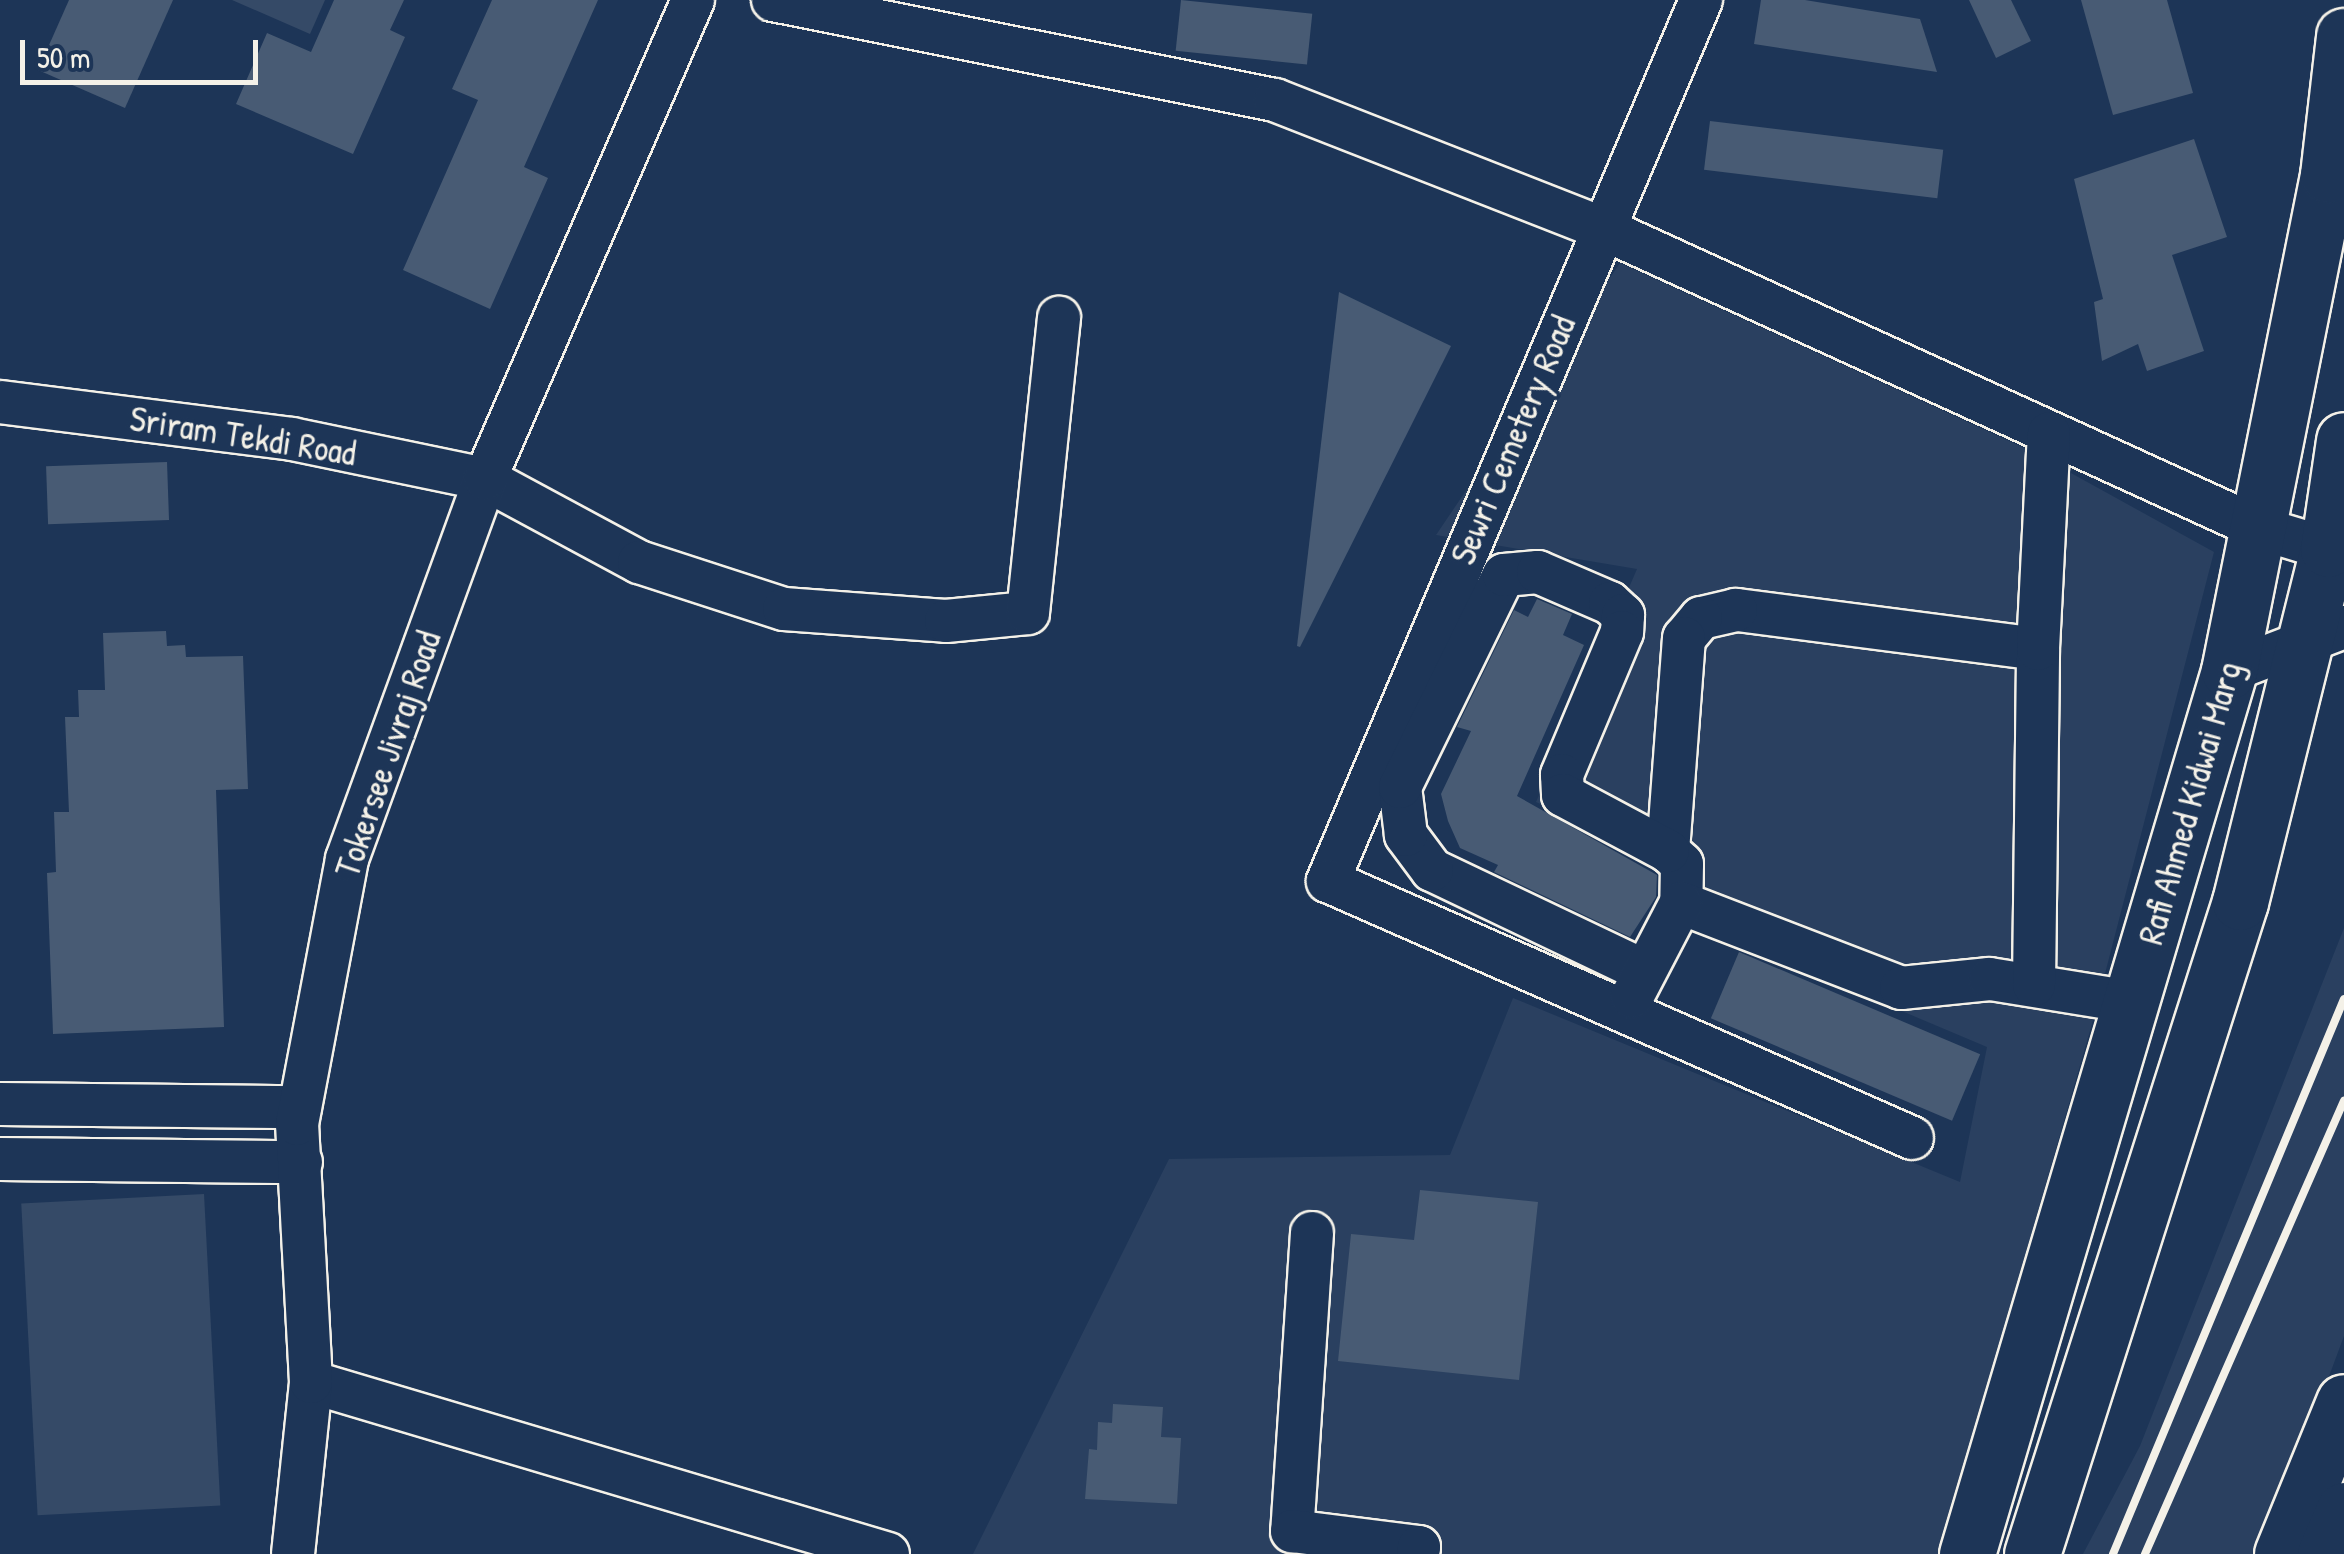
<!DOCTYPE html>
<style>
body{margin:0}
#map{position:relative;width:2344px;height:1554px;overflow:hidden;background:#1d3557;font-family:"Patrick Hand",sans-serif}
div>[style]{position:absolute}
.built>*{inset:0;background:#2a4060}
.green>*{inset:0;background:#354a67;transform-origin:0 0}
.building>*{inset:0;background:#485b74;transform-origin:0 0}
.roads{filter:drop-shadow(2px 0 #f4f1e8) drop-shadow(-2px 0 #f4f1e8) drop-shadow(0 2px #f4f1e8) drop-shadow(0 -2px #f4f1e8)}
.minor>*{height:42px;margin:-21px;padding:0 21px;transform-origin:21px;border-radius:21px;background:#1d3557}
.major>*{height:55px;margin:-27.5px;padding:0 27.5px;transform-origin:27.5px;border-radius:27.5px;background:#1d3557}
.highway>*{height:55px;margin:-27.5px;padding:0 27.5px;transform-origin:27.5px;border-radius:27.5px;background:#1d3557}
.rail>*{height:8px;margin:-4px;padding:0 4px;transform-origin:4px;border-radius:4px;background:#f4f1e8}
span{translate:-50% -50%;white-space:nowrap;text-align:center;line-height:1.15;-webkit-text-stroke:8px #1d3557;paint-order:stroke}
.street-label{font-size:35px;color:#f4f1e8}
.scale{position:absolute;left:20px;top:40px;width:238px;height:45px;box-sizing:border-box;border:5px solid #f4f1e8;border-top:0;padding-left:12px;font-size:30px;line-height:35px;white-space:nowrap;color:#f4f1e8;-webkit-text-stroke:8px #1d3557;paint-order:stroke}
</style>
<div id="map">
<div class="built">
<i style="clip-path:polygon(1620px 263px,2031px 451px,2214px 552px,2092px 1024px,1939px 1554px,973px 1554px,1169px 1159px,1450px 1155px,1513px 998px,1960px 1182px,1987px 1047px,1679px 917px,1654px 856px,1536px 802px,1637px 569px,1436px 535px)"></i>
<i style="clip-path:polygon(2344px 928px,2344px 1336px,2263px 1554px,2083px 1554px,2140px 1446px)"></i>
</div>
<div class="green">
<i style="clip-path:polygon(232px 0,325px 0,310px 34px)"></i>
<i style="left:204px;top:1194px;width:312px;height:183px;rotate:87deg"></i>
</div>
<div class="building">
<i style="clip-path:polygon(69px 0,173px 0,125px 108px,38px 70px)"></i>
<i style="clip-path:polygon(334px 0,404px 0,390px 30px,405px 37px,353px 154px,236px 104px,267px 33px,311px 52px)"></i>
<i style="clip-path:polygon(492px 0,598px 0,524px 167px,548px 178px,490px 309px,403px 270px,478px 100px,452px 89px)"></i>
<i style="left:1181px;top:0;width:132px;height:51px;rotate:6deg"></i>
<i style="clip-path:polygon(1761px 0,1805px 0,1920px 19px,1937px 72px,1754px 44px)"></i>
<i style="clip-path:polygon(1969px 0,2011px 0,2031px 41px,1996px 58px)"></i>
<i style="clip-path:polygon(2081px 0,2167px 0,2193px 93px,2113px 115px)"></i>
<i style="left:1710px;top:121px;width:235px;height:49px;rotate:7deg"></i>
<i style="clip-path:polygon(2194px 139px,2227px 237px,2172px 255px,2204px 351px,2147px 371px,2138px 344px,2102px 361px,2094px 302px,2103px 299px,2074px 179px)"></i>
<i style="clip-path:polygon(1339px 292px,1451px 346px,1300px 647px,1297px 646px)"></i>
<i style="left:167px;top:462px;width:58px;height:121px;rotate:88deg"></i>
<i style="clip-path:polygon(1537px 599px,1572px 614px,1563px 635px,1584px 645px,1517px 796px,1657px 875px,1656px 897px,1630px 937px,1494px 872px,1498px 865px,1460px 848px,1448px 821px,1441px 794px,1471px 731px,1457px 727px,1514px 610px,1528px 617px)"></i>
<i style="clip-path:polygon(166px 631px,167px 646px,185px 645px,186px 657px,243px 656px,248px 789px,216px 790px,224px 1027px,53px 1034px,47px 873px,56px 872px,54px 812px,69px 812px,65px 717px,79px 717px,78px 690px,105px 690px,103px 633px)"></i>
<i style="left:1739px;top:952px;width:262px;height:72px;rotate:23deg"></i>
<i style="clip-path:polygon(1420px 1190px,1538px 1202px,1519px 1380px,1338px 1361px,1351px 1234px,1414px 1240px)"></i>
<i style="clip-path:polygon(1113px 1404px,1163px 1407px,1161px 1437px,1181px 1438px,1177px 1504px,1085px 1499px,1089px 1449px,1097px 1450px,1098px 1422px,1112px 1423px)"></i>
</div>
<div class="roads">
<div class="minor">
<i style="left:773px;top:0;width:512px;rotate:11.27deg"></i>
<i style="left:1275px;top:100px;width:353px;rotate:21.4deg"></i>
<i style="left:1604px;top:229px;width:720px;rotate:24.54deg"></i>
<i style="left:2259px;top:528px;width:72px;rotate:16.9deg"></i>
<i style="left:1701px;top:0;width:957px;rotate:112.95deg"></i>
<i style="left:1328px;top:881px;width:638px;rotate:23.75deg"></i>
<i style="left:0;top:402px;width:294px;rotate:7.2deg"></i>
<i style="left:292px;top:439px;width:197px;rotate:11.7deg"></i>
<i style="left:485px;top:479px;width:175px;rotate:28.3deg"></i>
<i style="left:639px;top:562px;width:152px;rotate:18deg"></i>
<i style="left:784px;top:609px;width:162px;rotate:4.2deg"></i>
<i style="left:946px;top:621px;width:82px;rotate:-5.6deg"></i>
<i style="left:1028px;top:613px;width:297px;rotate:-84deg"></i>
<i style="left:2038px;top:649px;width:305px;rotate:-172.6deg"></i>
<i style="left:1736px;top:610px;width:36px;rotate:167deg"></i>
<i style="left:1701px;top:618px;width:26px;rotate:130deg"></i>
<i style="left:1684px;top:638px;width:214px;rotate:94.3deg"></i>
<i style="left:1668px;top:851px;width:19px;rotate:43deg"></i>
<i style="left:1682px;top:864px;width:39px;rotate:91deg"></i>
<i style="left:1681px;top:903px;width:236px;rotate:21.1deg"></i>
<i style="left:1901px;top:988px;width:89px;rotate:-5.8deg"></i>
<i style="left:1990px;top:979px;width:144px;rotate:9.2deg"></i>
<i style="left:2229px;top:671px;width:123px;rotate:-20.9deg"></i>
<i style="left:1644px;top:971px;width:235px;rotate:-154.5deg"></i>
<i style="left:1432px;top:870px;width:44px;rotate:-126.6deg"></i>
<i style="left:1406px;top:835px;width:48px;rotate:-97.1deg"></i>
<i style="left:1400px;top:787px;width:236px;rotate:-63.9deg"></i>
<i style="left:1504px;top:575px;width:34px;rotate:-5deg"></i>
<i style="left:1538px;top:572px;width:78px;rotate:23.3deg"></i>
<i style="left:1610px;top:603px;width:18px;rotate:43deg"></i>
<i style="left:1623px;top:615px;width:17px;rotate:93deg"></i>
<i style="left:1622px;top:632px;width:155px;rotate:112.8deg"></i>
<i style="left:1562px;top:775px;width:20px;rotate:87deg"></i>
<i style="left:1563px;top:795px;width:119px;rotate:28.1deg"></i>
<i style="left:2034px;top:985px;width:336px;rotate:-89.3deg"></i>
<i style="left:2038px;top:649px;width:216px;rotate:-87.1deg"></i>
<i style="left:1632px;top:997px;width:106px;rotate:-62.5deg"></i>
<i style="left:0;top:1104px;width:300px;rotate:0.6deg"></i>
<i style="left:0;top:1159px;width:301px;rotate:0.6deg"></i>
<i style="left:1312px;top:1233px;width:299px;rotate:93.8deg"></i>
<i style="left:1292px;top:1531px;width:128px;rotate:7.2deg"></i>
<i style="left:1419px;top:1547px;width:7px;rotate:98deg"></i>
<i style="left:311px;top:1382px;width:602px;rotate:16.6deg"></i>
<i style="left:293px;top:1554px;width:173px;rotate:-84deg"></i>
<i style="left:311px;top:1382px;width:258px;rotate:-93.1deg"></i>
<i style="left:297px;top:1124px;width:270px;rotate:-79.3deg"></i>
<i style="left:347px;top:859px;width:404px;rotate:-70deg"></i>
<i style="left:485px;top:479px;width:522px;rotate:-66.53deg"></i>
</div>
<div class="major">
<i style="left:1967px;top:1554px;width:921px;rotate:-73.47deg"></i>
<i style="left:2229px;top:671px;width:506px;rotate:-78.71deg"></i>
<i style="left:2328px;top:175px;width:140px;rotate:-83.4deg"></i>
<i style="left:2032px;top:1554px;width:684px;rotate:-72.31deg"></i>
<i style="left:2240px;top:902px;width:364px;rotate:-76deg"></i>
<i style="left:2328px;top:549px;width:110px;rotate:-81.6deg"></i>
</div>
<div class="highway">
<i style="left:2282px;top:1554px;width:164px;rotate:-67.8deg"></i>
<i style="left:2325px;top:1554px;width:48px;rotate:-66.6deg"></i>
</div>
</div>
<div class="rail">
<i style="left:2113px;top:1554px;width:601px;rotate:-67.4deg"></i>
<i style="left:2145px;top:1554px;width:495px;rotate:-66.3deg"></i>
</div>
<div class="street-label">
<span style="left:243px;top:436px;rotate:9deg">Sriram Tekdi Road</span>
<span style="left:1513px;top:440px;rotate:-67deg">Sewri Cemetery Road</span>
<span style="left:388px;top:754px;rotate:-71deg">Tokersee Jivraj Road</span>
<span style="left:2190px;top:803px;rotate:-74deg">Rafi Ahmed Kidwai Marg</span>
</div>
<div class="scale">50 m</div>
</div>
